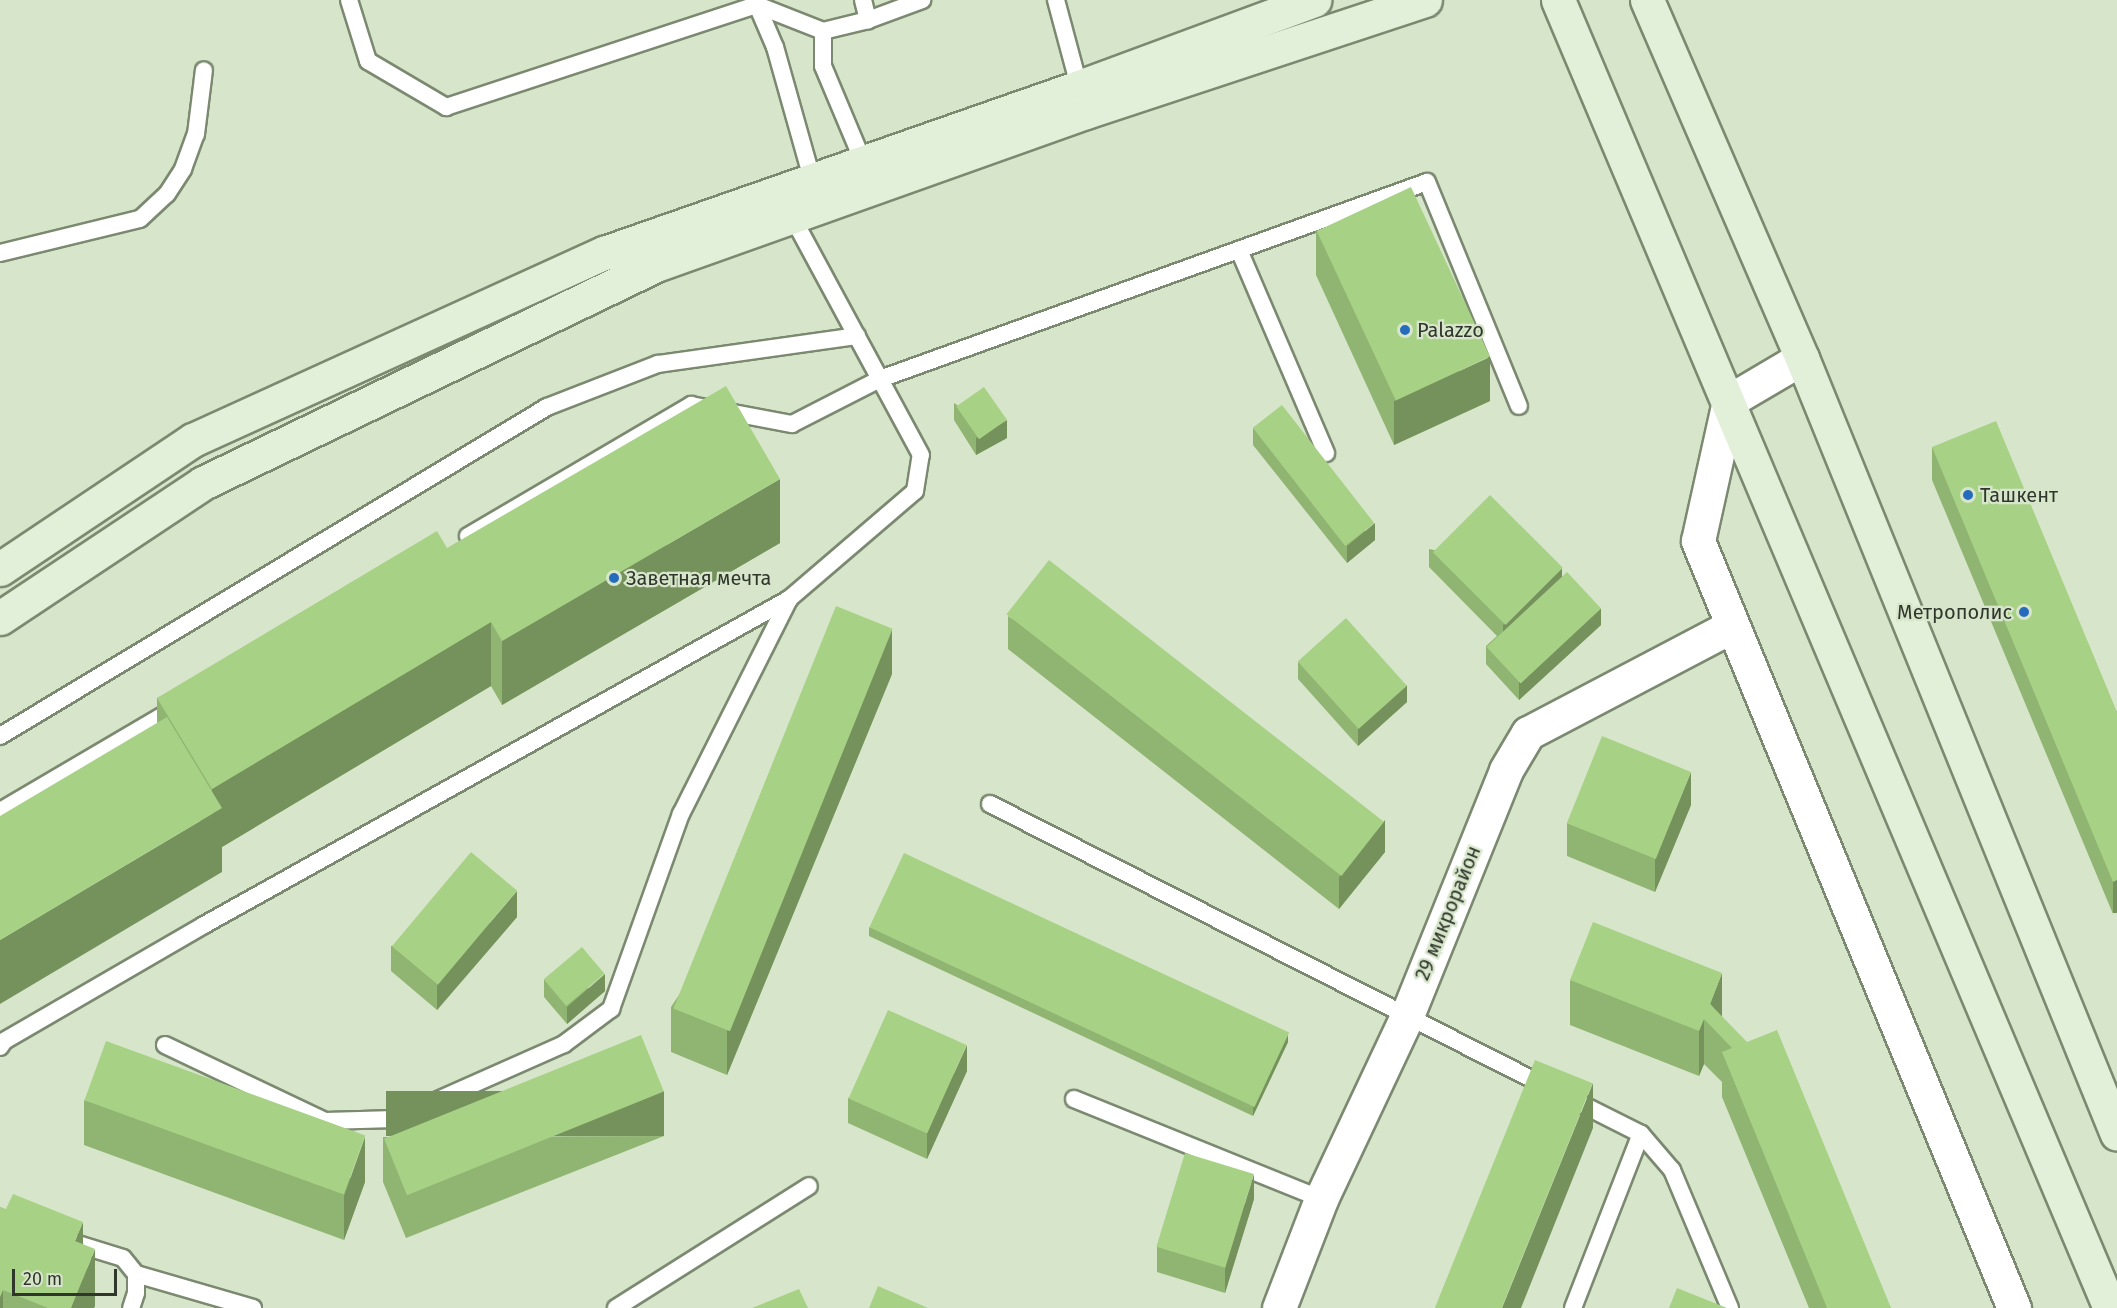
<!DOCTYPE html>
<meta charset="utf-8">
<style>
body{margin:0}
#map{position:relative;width:2117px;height:1308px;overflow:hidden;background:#d7e6cb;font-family:"Fira Sans",sans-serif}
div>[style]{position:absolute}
.roads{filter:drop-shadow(2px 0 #7b8970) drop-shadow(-2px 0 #7b8970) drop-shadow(0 2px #7b8970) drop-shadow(0 -2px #7b8970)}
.service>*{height:16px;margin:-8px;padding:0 8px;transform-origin:8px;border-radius:8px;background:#fff}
.minor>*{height:33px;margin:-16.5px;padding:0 16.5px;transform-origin:16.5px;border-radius:16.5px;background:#fff}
.secondary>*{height:33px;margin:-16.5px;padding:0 16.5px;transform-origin:16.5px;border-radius:16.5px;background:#e3f0d9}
.wall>*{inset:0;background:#90b472}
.shaded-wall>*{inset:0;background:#75925d;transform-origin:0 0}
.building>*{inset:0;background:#a7d185;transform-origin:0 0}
.dots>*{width:16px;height:16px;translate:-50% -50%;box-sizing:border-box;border:3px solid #d7e6cb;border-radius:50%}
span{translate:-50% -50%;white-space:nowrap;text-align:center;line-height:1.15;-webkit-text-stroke:4.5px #d7e6cb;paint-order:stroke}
.poi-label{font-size:20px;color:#30362b}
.left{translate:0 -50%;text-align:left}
.right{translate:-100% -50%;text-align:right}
.street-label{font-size:20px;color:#30362b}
.scale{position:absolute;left:12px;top:1269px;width:105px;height:27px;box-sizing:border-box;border:3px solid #30362b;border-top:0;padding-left:8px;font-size:18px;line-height:21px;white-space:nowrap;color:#30362b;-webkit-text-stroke:4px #d7e6cb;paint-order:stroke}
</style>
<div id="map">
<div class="roads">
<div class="service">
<i style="left:349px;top:0;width:64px;rotate:72.7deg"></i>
<i style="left:368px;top:61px;width:91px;rotate:30.5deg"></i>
<i style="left:446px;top:107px;width:327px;rotate:-18.2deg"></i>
<i style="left:757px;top:5px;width:46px;rotate:66.8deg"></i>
<i style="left:775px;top:47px;width:144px;rotate:74.3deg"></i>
<i style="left:863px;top:0;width:21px;rotate:76deg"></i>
<i style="left:1056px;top:0;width:96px;rotate:75deg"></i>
<i style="left:757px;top:5px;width:71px;rotate:21.5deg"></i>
<i style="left:865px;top:166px;width:108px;rotate:-112.8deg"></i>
<i style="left:823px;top:66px;width:35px;rotate:-90deg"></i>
<i style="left:823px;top:31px;width:46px;rotate:-13.7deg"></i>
<i style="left:868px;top:20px;width:58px;rotate:-20.3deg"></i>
<i style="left:1239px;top:250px;width:221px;rotate:66.8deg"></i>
<i style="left:0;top:253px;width:144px;rotate:-13.7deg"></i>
<i style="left:140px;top:219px;width:37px;rotate:-43deg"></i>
<i style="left:167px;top:194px;width:30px;rotate:-57deg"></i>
<i style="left:183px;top:169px;width:37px;rotate:-70deg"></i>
<i style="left:196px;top:134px;width:64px;rotate:-82.9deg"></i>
<i style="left:468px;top:536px;width:259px;rotate:-30.4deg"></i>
<i style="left:691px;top:405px;width:103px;rotate:10.7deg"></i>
<i style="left:792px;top:424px;width:99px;rotate:-27.1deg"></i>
<i style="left:880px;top:379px;width:581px;rotate:-19.81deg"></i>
<i style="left:1427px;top:182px;width:242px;rotate:67.7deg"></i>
<i style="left:0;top:736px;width:638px;rotate:-31.03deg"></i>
<i style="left:547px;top:407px;width:119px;rotate:-21.2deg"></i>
<i style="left:658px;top:364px;width:201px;rotate:-8deg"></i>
<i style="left:990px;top:804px;width:625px;rotate:26.93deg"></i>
<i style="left:0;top:811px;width:205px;rotate:-30.4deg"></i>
<i style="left:165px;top:1045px;width:177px;rotate:25.4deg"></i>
<i style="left:325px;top:1121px;width:70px;rotate:-1.6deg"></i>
<i style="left:395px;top:1119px;width:185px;rotate:-23.9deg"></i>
<i style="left:564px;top:1044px;width:59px;rotate:-36.7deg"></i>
<i style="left:611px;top:1009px;width:207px;rotate:-70.3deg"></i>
<i style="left:681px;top:814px;width:241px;rotate:-63.3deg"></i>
<i style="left:789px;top:599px;width:166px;rotate:-40.6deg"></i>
<i style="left:915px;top:491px;width:36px;rotate:-81deg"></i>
<i style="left:921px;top:455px;width:272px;rotate:-118.4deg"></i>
<i style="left:0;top:1047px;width:7px;rotate:-56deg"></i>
<i style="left:4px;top:1041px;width:231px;rotate:-30.1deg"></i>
<i style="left:204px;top:925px;width:670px;rotate:-29.13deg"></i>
<i style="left:1074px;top:1099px;width:266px;rotate:22deg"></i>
<i style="left:1641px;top:1134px;width:48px;rotate:49.3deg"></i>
<i style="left:1672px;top:1170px;width:150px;rotate:67.2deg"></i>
<i style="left:71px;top:1242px;width:54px;rotate:17.1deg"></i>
<i style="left:123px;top:1258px;width:21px;rotate:51deg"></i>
<i style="left:136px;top:1274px;width:19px;rotate:90deg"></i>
<i style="left:136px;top:1293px;width:16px;rotate:108deg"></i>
<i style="left:136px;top:1274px;width:122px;rotate:16.2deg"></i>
<i style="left:616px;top:1308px;width:228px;rotate:-32.3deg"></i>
<i style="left:1573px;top:1308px;width:187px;rotate:-68.7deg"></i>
<i style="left:1641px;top:1134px;width:76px;rotate:-153.4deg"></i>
</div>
<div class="minor">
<i style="left:1802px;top:358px;width:85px;rotate:149.5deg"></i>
<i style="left:1729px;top:401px;width:143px;rotate:102.5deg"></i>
<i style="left:1698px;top:541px;width:830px;rotate:67.61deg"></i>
<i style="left:1279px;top:1308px;width:117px;rotate:-68.9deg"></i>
<i style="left:1321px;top:1199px;width:200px;rotate:-64.8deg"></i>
<i style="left:1406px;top:1018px;width:267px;rotate:-68deg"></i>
<i style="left:1506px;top:770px;width:43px;rotate:-59.3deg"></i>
<i style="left:1528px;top:733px;width:230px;rotate:-27.7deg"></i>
</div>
<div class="secondary">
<i style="left:1558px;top:0;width:1420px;rotate:67.12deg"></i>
<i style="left:1647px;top:0;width:390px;rotate:66.6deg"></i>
<i style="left:1802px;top:358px;width:837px;rotate:67.91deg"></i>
<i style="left:0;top:569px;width:232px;rotate:-33.8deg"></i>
<i style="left:193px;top:440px;width:452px;rotate:-24.5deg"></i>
<i style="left:604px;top:253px;width:503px;rotate:-19.26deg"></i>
<i style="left:1079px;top:87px;width:251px;rotate:-20.3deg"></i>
<i style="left:0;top:618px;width:244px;rotate:-33.6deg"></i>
<i style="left:203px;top:483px;width:503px;rotate:-25.7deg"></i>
<i style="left:656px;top:265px;width:456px;rotate:-19.6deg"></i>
<i style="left:1086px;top:112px;width:357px;rotate:-18.3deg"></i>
</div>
</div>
<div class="wall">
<i style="clip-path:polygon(1316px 230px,1490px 401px,1394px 445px,1316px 275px)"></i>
<i style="clip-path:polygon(954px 403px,1007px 438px,976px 455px,954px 420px)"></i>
<i style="clip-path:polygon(1253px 428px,1375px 540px,1347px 563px,1253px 445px)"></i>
<i style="clip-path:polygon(1932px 447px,2117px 712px,2113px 914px,1932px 480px)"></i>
<i style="clip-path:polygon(780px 543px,502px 705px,491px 686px,222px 847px,222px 872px,157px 722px,157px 698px,447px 548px)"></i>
<i style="clip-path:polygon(1429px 549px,1562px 576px,1601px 625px,1519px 700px,1486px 664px,1486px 646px,1497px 636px,1429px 567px)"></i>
<i style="clip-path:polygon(1008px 616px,1385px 852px,1339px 909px,1008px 649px)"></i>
<i style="clip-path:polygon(1298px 662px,1407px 702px,1358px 746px,1298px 679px)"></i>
<i style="clip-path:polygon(892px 674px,727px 1075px,671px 1052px,671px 1007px)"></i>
<i style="clip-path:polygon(1691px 805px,1655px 892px,1567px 856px,1567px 823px)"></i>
<i style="clip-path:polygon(517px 917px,437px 1010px,391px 971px,391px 946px)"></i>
<i style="clip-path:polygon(869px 927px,1288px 1042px,1253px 1116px,869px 936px)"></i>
<i style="clip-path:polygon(544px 980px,605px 991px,567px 1024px,544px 997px)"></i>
<i style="clip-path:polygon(1570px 980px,1722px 1017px,1891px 1308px,1809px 1308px,1722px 1097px,1722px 1082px,1704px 1064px,1699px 1076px,1570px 1025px)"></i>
<i style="clip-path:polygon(967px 1071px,927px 1159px,848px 1123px,848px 1098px)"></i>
<i style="clip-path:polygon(84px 1100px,365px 1182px,344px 1240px,84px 1145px)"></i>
<i style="clip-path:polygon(664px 1136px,406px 1238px,383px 1182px,383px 1137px)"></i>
<i style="clip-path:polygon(1254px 1199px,1225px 1293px,1157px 1272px,1157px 1247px)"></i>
<i style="clip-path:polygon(0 1207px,83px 1244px,95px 1306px,94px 1308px,0 1308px)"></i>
</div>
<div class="shaded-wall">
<i style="clip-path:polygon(1490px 357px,1490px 401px,1394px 445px,1394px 401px)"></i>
<i style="clip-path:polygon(1007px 420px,1007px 438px,976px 455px,976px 438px)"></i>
<i style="clip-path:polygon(780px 479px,780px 543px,502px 705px,502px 641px)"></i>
<i style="clip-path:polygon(1375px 523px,1375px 540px,1347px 563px,1347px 546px)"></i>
<i style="clip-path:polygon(1562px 568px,1562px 586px,1503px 643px,1503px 625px)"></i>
<i style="clip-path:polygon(1601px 608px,1601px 625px,1519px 700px,1519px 682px)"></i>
<i style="clip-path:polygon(491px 622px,491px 686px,222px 847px,222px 872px,0 1004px,0 940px,212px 814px,212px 789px)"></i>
<i style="clip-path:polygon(892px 629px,892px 674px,727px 1075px,727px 1030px)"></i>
<i style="clip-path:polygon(1407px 685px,1407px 702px,1358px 746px,1358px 728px)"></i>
<i style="clip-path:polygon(1691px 772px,1691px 805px,1655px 892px,1655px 859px)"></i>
<i style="clip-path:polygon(1385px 820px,1385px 852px,1339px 909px,1339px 877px)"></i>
<i style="left:2117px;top:880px;width:33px;height:4px;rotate:90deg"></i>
<i style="clip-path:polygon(517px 891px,517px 917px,437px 1010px,437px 985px)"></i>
<i style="clip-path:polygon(1722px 973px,1722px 1018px,1710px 1004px)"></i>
<i style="clip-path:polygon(605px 974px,605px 991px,567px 1024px,567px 1007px)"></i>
<i style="clip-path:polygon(1704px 1019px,1704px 1064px,1699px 1076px,1699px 1031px)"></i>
<i style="clip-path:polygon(1288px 1034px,1288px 1042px,1253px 1116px,1253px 1108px)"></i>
<i style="clip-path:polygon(967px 1045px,967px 1071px,927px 1159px,927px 1133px)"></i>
<i style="clip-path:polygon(1593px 1083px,1593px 1128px,1521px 1308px,1502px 1308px)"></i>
<i style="left:664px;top:1091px;width:45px;height:278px;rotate:90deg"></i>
<i style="clip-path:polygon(365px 1137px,365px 1182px,344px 1240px,344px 1196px)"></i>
<i style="clip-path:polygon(1254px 1174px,1254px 1199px,1225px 1293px,1225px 1268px)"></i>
<i style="clip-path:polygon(83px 1222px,83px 1279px,95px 1249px,95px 1306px,94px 1308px,71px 1308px,75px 1241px)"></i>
<i style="clip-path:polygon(3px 1290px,3px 1308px,0 1308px,0 1297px)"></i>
</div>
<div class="building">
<i style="left:1411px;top:187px;width:187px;height:104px;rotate:65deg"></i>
<i style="clip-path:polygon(726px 386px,780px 479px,502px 641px,491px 622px,212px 789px,157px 698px,437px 531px,447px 548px)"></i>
<i style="left:984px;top:387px;width:40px;height:34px;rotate:55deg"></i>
<i style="left:1282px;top:405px;width:150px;height:37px;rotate:52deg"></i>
<i style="clip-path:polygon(1996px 421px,2117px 712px,2117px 880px,2113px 882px,1932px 447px)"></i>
<i style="left:1490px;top:495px;width:103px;height:81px;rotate:45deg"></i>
<i style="left:1049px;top:560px;width:425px;height:69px;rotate:38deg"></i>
<i style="left:1567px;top:572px;width:50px;height:110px;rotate:47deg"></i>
<i style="left:836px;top:606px;width:61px;height:434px;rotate:22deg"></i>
<i style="left:1346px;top:618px;width:91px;height:65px;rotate:48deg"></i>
<i style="clip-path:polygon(167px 717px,222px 808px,0 940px,0 816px)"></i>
<i style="left:1602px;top:736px;width:96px;height:94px;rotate:22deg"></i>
<i style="left:471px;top:852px;width:60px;height:123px;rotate:40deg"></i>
<i style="left:904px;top:853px;width:425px;height:82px;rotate:25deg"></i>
<i style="clip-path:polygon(1593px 922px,1722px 973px,1710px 1004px,1747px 1042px,1777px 1030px,1891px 1308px,1827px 1308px,1722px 1052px,1732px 1048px,1704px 1019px,1699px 1031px,1570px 980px)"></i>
<i style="left:582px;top:947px;width:35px;height:50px;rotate:50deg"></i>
<i style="left:888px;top:1010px;width:86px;height:97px;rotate:24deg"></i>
<i style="left:641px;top:1035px;width:61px;height:277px;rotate:68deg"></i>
<i style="left:106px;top:1041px;width:276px;height:63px;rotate:20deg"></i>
<i style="left:1535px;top:1060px;width:62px;height:267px;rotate:22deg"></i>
<i style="left:1185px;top:1153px;width:72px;height:98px;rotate:17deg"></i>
<i style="clip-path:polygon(13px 1194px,83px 1222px,75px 1241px,95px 1249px,71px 1308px,48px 1308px,3px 1290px,0 1297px,0 1207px,6px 1209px)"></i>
<i style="clip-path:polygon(878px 1286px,928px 1308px,869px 1308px)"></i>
<i style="clip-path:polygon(1677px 1288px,1727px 1308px,1669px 1308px)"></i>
<i style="clip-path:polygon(799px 1289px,808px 1308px,752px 1308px)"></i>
</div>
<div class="dots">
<i style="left:1405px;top:330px;background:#256cbd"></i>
<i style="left:1968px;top:495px;background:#256cbd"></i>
<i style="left:614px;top:578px;background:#256cbd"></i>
<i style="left:2024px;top:612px;background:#256cbd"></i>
</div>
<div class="poi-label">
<span class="left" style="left:1417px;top:330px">Palazzo</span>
<span class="left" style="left:1980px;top:495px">Ташкент</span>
<span class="left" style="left:626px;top:578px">Заветная мечта</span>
<span class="right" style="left:2012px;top:612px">Метрополис</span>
</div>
<div class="street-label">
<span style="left:1448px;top:913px;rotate:-68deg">29 микрорайон</span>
</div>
<div class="scale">20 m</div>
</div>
